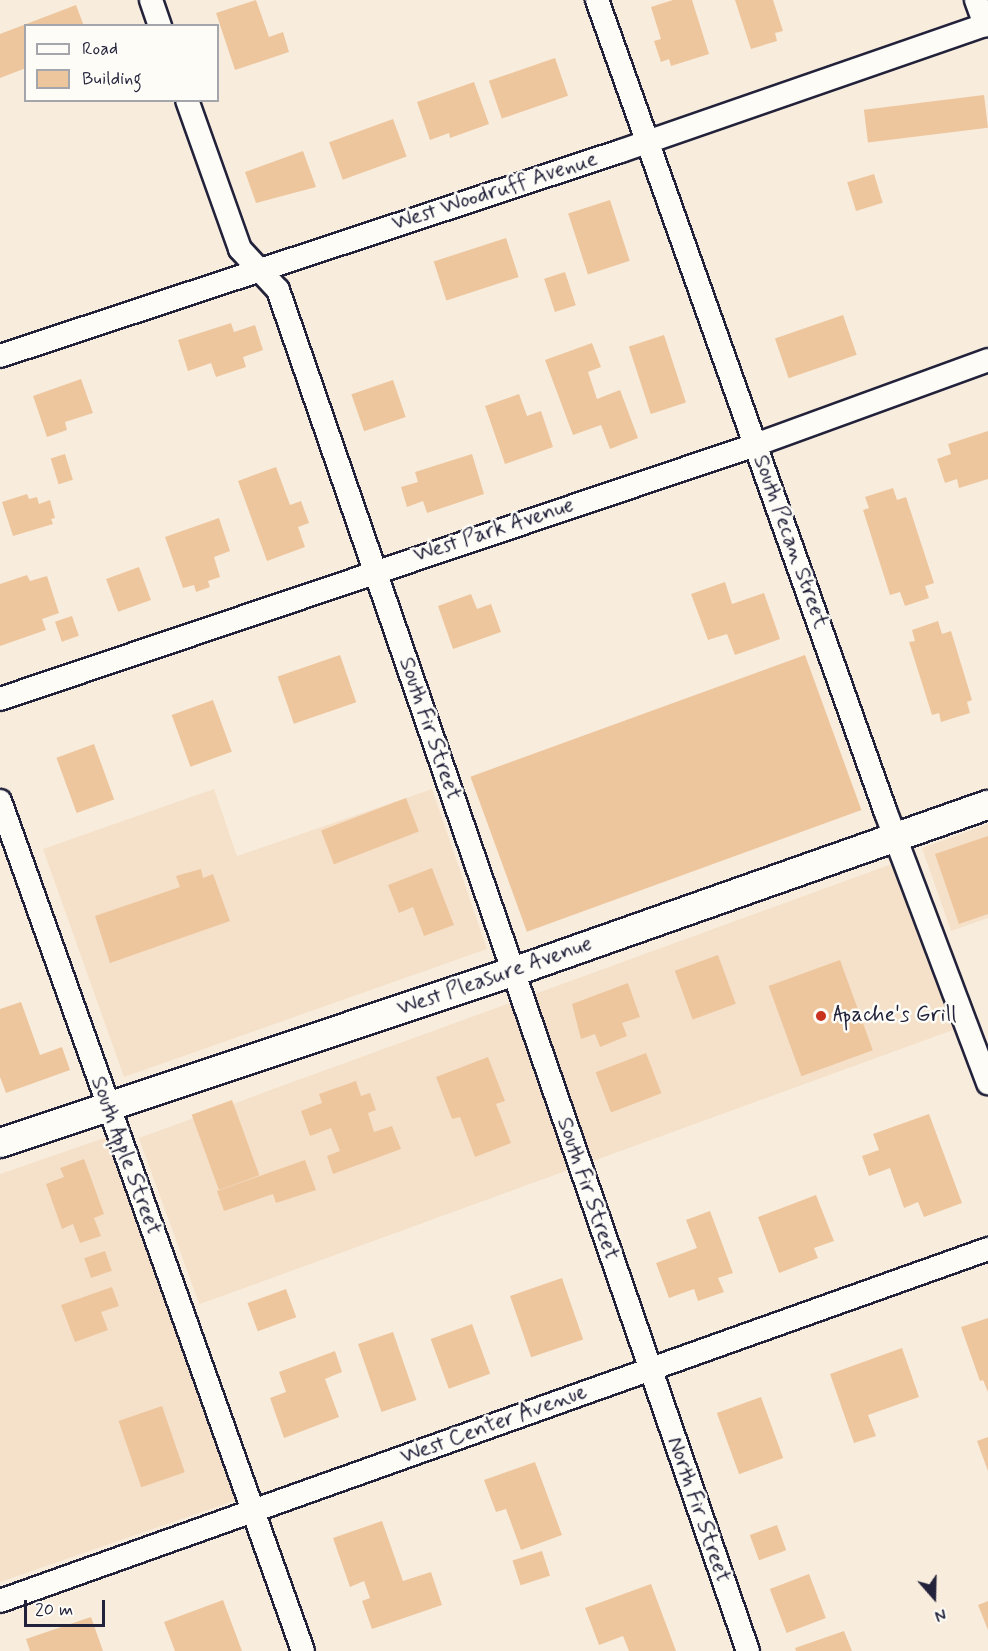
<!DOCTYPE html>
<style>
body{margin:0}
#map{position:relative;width:988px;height:1651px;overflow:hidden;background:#f8ecdc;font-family:Mynerve,sans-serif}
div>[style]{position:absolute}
.built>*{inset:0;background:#f5e1c9;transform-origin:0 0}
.building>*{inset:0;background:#eec69e;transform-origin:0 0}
.roads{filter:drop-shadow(2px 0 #22223b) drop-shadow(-2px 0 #22223b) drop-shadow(0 2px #22223b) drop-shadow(0 -2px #22223b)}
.minor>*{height:22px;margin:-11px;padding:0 11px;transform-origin:11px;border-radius:11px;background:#fdfcf7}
.tertiary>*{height:28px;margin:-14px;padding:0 14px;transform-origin:14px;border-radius:14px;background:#fdfcf7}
.dots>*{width:16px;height:16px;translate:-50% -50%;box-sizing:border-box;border:3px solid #fdfcf7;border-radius:50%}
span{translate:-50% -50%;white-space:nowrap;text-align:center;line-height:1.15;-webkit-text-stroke:5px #fdfcf7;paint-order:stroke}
.street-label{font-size:22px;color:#22223b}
.poi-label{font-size:22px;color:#22223b}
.left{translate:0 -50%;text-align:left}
.legend{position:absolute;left:24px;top:24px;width:195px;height:78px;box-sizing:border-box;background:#fdfcf7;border:2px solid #a5a5ac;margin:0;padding:8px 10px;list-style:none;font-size:18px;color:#22223b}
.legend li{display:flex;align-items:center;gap:12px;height:30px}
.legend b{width:30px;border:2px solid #a5a5ac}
.north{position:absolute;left:904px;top:1567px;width:60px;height:60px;-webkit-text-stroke:4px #fdfcf7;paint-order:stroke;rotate:160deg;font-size:16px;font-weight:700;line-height:24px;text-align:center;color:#22223b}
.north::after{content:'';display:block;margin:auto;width:21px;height:27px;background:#22223b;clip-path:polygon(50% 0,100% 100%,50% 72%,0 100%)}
.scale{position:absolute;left:24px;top:1600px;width:81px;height:27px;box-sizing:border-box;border:3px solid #22223b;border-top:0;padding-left:8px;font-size:18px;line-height:21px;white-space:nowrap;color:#22223b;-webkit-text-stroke:4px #fdfcf7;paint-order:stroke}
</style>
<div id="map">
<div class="built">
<i style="clip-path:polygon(214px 789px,237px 856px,432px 789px,487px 949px,124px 1077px,43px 849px)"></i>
<i style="clip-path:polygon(988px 824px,988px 918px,951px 931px,922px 848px)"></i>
<i style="left:900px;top:861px;width:177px;height:810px;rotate:70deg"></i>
<i style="clip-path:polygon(113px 1135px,239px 1499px,0 1582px,0 1174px)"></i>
</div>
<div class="building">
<i style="clip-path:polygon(256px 0,269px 37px,283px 32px,289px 52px,235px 70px,216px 13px)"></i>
<i style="clip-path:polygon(673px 0,692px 0,709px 54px,671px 66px,669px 59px,661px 62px,654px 41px,661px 39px,651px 7px)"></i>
<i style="clip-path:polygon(735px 0,773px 0,783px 31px,775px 33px,777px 41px,751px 49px)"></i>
<i style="clip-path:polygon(76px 5px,84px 26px,26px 26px,26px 68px,0 78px,0 34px)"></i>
<i style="left:555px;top:58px;width:40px;height:70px;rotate:71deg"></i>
<i style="clip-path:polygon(474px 82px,489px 124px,450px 138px,449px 133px,430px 140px,417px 102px)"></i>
<i style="left:984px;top:95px;width:33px;height:121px;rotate:83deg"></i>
<i style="left:393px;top:119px;width:40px;height:68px;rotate:70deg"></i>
<i style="clip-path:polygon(303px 151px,316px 187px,256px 203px,245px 172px)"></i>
<i style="left:874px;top:174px;width:30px;height:28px;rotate:73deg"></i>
<i style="left:610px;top:200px;width:64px;height:44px;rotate:72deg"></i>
<i style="left:506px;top:238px;width:41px;height:76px;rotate:72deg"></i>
<i style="left:565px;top:272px;width:35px;height:22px;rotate:72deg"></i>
<i style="left:843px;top:315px;width:42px;height:72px;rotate:71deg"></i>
<i style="clip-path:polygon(231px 323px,234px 332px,255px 325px,263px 350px,243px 357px,246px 367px,216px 377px,211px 363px,188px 371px,178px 340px)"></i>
<i style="left:664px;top:335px;width:71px;height:37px;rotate:72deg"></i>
<i style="clip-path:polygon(592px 343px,601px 367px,588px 372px,597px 399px,620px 390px,638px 438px,610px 449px,601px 425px,573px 435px,545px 360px)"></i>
<i style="clip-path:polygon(81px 379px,93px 413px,65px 422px,67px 430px,47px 437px,33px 396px)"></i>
<i style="left:393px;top:380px;width:39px;height:44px;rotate:71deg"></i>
<i style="clip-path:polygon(519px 394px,527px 416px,541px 411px,553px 447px,505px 464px,485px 406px)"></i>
<i style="clip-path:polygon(988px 431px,988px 479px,959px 488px,957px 479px,945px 483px,937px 459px,951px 454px,948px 444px)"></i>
<i style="left:65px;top:454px;width:27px;height:15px;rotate:73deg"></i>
<i style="clip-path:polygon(472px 454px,484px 494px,427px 513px,423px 501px,407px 507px,401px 487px,418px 482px,415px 472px)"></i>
<i style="clip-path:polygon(276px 467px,290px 505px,301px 501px,309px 523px,298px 527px,305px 547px,267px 561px,238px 481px)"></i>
<i style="clip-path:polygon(893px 488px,897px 500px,906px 497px,934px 583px,925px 586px,929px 598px,905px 606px,900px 592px,890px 595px,863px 510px,869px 508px,865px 497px)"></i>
<i style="clip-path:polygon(27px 494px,29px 499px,37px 497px,39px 504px,50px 500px,55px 518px,51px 519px,53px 524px,13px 536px,2px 502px)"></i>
<i style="clip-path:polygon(219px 518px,230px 551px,214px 557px,220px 577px,208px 581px,210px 587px,196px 592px,194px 585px,183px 588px,165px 537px)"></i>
<i style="left:139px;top:567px;width:35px;height:35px;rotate:70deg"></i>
<i style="clip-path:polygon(27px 575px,30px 581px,47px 576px,59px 613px,42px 619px,46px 630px,0 646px,0 584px)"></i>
<i style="clip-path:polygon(725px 582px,732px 604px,764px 593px,780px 639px,735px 655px,727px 634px,708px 640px,691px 594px)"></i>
<i style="clip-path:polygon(471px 594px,477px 609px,491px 604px,501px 632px,453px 649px,438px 606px)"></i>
<i style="left:72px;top:616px;width:21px;height:18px;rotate:71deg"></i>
<i style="clip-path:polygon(938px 621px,942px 634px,951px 631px,972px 700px,967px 702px,970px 713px,941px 722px,939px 713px,932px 715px,909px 642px,915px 641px,912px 630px)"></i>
<i style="left:340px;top:655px;width:50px;height:66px;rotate:71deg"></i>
<i style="left:805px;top:655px;width:165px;height:356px;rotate:70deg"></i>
<i style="left:213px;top:700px;width:55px;height:44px;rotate:70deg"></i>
<i style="left:94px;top:744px;width:59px;height:40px;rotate:70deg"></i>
<i style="left:406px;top:798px;width:36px;height:91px;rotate:69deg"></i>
<i style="clip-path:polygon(988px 836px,988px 914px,959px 924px,935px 854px)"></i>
<i style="clip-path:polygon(432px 868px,454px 925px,424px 936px,413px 907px,399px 913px,388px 885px)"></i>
<i style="clip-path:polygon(201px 869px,203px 878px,213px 874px,230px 921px,110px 963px,95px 916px,180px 887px,176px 876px)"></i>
<i style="left:718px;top:955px;width:52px;height:46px;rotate:70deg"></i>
<i style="left:840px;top:960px;width:96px;height:76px;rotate:70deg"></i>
<i style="clip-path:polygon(628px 983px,640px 1017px,622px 1023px,627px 1036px,600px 1047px,595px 1034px,581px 1039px,572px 1004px)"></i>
<i style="clip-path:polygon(21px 1002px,40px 1055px,62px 1047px,70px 1070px,6px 1093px,0 1077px,0 1009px)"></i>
<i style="left:646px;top:1053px;width:43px;height:54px;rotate:69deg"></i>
<i style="clip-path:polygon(488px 1057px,505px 1101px,496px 1104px,511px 1143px,475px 1157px,460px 1117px,452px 1119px,436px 1077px)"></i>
<i style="clip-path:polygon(356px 1081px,361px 1096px,370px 1093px,376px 1110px,368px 1113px,374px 1132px,392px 1126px,401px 1149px,333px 1174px,327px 1156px,340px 1151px,331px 1128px,310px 1136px,301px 1111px,322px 1103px,319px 1094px)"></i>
<i style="left:232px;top:1100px;width:80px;height:43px;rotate:70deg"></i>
<i style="clip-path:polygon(929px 1114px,962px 1203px,924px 1217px,918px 1202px,904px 1208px,890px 1168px,869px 1176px,862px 1156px,879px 1150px,873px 1134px)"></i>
<i style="clip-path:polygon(84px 1159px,104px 1214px,94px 1218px,101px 1236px,80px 1243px,73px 1224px,62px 1229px,46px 1184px,64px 1177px,60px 1168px)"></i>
<i style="clip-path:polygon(305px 1160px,316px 1190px,276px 1203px,273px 1194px,224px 1211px,217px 1191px)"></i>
<i style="clip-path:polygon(816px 1195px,834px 1241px,814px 1248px,818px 1258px,779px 1273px,758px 1217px)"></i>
<i style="clip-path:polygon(710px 1211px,733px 1273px,718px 1278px,724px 1292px,698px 1301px,694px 1289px,669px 1298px,656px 1263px,697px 1248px,686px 1220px)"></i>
<i style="left:105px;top:1251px;width:21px;height:22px;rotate:71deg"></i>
<i style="left:562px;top:1278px;width:65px;height:55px;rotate:71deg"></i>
<i style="clip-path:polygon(112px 1287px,119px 1306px,101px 1312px,108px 1330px,75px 1342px,61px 1305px)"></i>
<i style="left:286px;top:1289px;width:30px;height:41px;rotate:70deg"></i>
<i style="clip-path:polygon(988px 1318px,988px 1392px,983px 1380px,980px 1381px,961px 1327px)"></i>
<i style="left:472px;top:1324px;width:53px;height:44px;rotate:70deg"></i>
<i style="left:393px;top:1332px;width:72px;height:37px;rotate:71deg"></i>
<i style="clip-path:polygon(902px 1348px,919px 1397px,868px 1415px,876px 1436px,854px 1443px,830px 1374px)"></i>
<i style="clip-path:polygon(335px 1351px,342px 1372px,325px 1379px,339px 1417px,284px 1438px,270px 1398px,286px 1392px,279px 1372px)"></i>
<i style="left:761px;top:1397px;width:65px;height:47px;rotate:70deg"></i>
<i style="left:162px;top:1406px;width:70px;height:46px;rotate:71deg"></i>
<i style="clip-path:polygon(988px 1437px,988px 1471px,977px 1441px)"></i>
<i style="clip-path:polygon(535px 1462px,562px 1535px,521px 1550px,506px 1509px,496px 1512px,484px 1480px)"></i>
<i style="clip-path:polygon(382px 1521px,403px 1581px,431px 1572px,442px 1605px,372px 1629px,362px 1601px,370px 1598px,364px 1581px,350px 1587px,333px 1538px)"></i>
<i style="left:777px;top:1525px;width:27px;height:29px;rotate:70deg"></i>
<i style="left:542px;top:1551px;width:26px;height:31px;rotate:72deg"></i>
<i style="left:809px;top:1574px;width:47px;height:42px;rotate:69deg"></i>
<i style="clip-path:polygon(651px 1584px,676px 1651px,629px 1651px,623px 1636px,599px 1645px,585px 1608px)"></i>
<i style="clip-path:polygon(223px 1600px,242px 1651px,175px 1651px,164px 1622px)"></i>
<i style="clip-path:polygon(988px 1601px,988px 1630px,978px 1605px)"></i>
<i style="clip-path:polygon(91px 1617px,103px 1651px,30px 1651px,26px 1639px)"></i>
<i style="clip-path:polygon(844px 1631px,852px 1651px,796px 1651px,795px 1648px)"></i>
</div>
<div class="roads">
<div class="minor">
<i style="left:151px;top:0;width:28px;rotate:71deg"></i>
<i style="left:597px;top:0;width:863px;rotate:70.43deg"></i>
<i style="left:886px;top:813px;width:289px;rotate:69.3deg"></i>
<i style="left:976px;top:0;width:27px;rotate:70deg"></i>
<i style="left:187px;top:100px;width:158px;rotate:70.4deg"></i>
<i style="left:240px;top:249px;width:56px;rotate:47.2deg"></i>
<i style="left:278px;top:290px;width:1440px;rotate:70.95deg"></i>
<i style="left:0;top:356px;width:654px;rotate:-18.27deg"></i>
<i style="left:621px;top:151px;width:388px;rotate:-19.1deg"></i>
<i style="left:0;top:699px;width:797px;rotate:-18.59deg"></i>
<i style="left:755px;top:445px;width:248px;rotate:-20deg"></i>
<i style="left:0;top:801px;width:902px;rotate:70.38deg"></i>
<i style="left:0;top:1601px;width:1049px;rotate:-19.61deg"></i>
</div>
<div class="tertiary">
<i style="left:0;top:1143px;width:559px;rotate:-18.47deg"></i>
<i style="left:530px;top:966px;width:485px;rotate:-19.4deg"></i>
</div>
</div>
<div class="dots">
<i style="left:821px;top:1016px;background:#c8321e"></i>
</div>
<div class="street-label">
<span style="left:495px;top:192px;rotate:-18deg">West Woodruff Avenue</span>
<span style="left:494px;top:531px;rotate:-18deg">West Park Avenue</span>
<span style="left:790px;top:542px;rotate:70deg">South Pecan Street</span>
<span style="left:429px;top:729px;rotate:71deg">South Fir Street</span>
<span style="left:495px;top:977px;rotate:-19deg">West Pleasure Avenue</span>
<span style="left:125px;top:1156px;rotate:70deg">South Apple Street</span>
<span style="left:587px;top:1189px;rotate:71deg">South Fir Street</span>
<span style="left:494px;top:1425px;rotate:-20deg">West Center Avenue</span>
<span style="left:698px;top:1510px;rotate:71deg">North Fir Street</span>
</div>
<div class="poi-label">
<span class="left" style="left:833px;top:1016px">Apache's Grill</span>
</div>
<ul class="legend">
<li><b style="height:8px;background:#fdfcf7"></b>Road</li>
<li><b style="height:16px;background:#eec69e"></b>Building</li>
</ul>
<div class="north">N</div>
<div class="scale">20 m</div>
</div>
